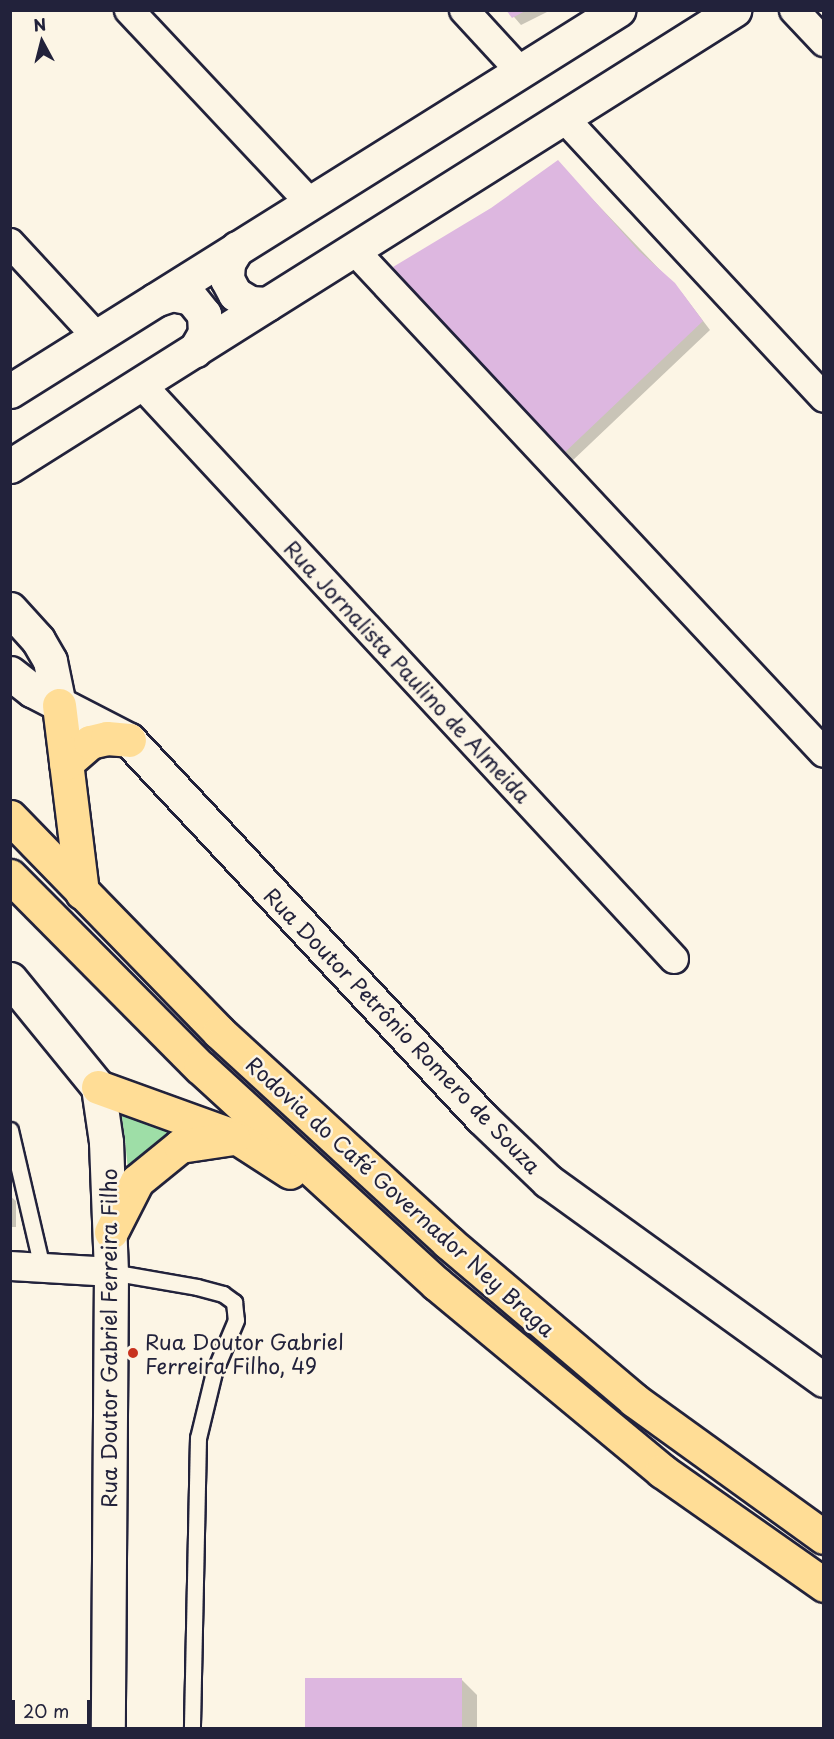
<!DOCTYPE html>
<meta charset="utf-8">
<style>
body{margin:0}
#map{position:relative;width:834px;height:1739px;overflow:hidden;background:#fcf5e5;font-family:"Playpen Sans",sans-serif}
div>[style]{position:absolute}
.green>*{inset:0;background:#9edea7}
.shadow>*{inset:0;background:#0003}
.building>*{inset:0;background:#ddb7e0;transform-origin:0 0}
.roads{filter:drop-shadow(2px 0 #22223b) drop-shadow(-2px 0 #22223b) drop-shadow(0 2px #22223b) drop-shadow(0 -2px #22223b)}
.service>*{height:15px;margin:-7.5px;padding:0 7.5px;transform-origin:7.5px;border-radius:7.5px;background:#fcf5e5}
.minor>*{height:28px;margin:-14px;padding:0 14px;transform-origin:14px;border-radius:14px;background:#fcf5e5}
.tertiary>*{height:33px;margin:-16.5px;padding:0 16.5px;transform-origin:16.5px;border-radius:16.5px;background:#fcf5e5}
.secondary>*{height:33px;margin:-16.5px;padding:0 16.5px;transform-origin:16.5px;border-radius:16.5px;background:#fcf5e5}
.motorway>*{height:33px;margin:-16.5px;padding:0 16.5px;transform-origin:16.5px;border-radius:16.5px;background:#ffdd96}
.dots>*{width:16px;height:16px;translate:-50% -50%;box-sizing:border-box;border:3px solid #fcf5e5;border-radius:50%}
span{translate:-50% -50%;white-space:nowrap;text-align:center;line-height:1.15;-webkit-text-stroke:5px #fcf5e5;paint-order:stroke}
.street-label{font-size:21px;color:#22223b}
.poi-label{font-size:21px;color:#22223b}
.left{translate:0 -50%;text-align:left}
.frame{position:absolute;inset:0;border:12px solid #22223b;pointer-events:none}
.north{position:absolute;left:12px;top:12px;width:60px;height:60px;-webkit-text-stroke:4px #fcf5e5;paint-order:stroke;rotate:353deg;font-size:16px;font-weight:700;line-height:24px;text-align:center;color:#22223b}
.north::after{content:'';display:block;margin:auto;width:21px;height:27px;background:#22223b;clip-path:polygon(50% 0,100% 100%,50% 72%,0 100%)}
.scale{position:absolute;left:12px;top:1700px;width:78px;height:27px;box-sizing:border-box;border:3px solid #22223b;border-top:0;padding-left:8px;font-size:18px;line-height:21px;white-space:nowrap;color:#22223b;-webkit-text-stroke:4px #fcf5e5;paint-order:stroke}
</style>
<div id="map">
<div class="green">
<i style="clip-path:polygon(120px 1105px,182px 1128px,128px 1171px,125px 1139px)"></i>
</div>
<div class="shadow">
<i style="clip-path:polygon(508px 10px,551px 10px,521px 25px)"></i>
<i style="clip-path:polygon(557px 162px,682px 293px,710px 330px,571px 462px,395px 267px,492px 209px)"></i>
<i style="clip-path:polygon(10px 1196px,16px 1201px,16px 1227px,10px 1227px)"></i>
<i style="clip-path:polygon(461px 1679px,477px 1695px,477px 1728px,307px 1728px,306px 1680px)"></i>
</div>
<div class="building">
<i style="clip-path:polygon(506px 10px,527px 10px,512px 18px)"></i>
<i style="clip-path:polygon(558px 160px,639px 251px,675px 283px,703px 321px,562px 455px,393px 267px,491px 208px)"></i>
<i style="left:462px;top:1678px;width:50px;height:157px;rotate:90deg"></i>
</div>
<div class="roads">
<div class="service">
<i style="left:10px;top:1130px;width:141px;rotate:76.9deg"></i>
<i style="left:111px;top:1272px;width:87px;rotate:9.9deg"></i>
<i style="left:197px;top:1287px;width:27px;rotate:15deg"></i>
<i style="left:223px;top:1294px;width:14px;rotate:36deg"></i>
<i style="left:234px;top:1302px;width:18px;rotate:84deg"></i>
<i style="left:236px;top:1320px;width:56px;rotate:112.9deg"></i>
<i style="left:214px;top:1372px;width:68px;rotate:103.6deg"></i>
<i style="left:198px;top:1438px;width:290px;rotate:91.2deg"></i>
</div>
<div class="minor">
<i style="left:129px;top:10px;width:265px;rotate:46.8deg"></i>
<i style="left:464px;top:10px;width:84px;rotate:47.4deg"></i>
<i style="left:794px;top:10px;width:44px;rotate:46.8deg"></i>
<i style="left:564px;top:118px;width:382px;rotate:47.1deg"></i>
<i style="left:10px;top:243px;width:128px;rotate:47.2deg"></i>
<i style="left:354px;top:250px;width:688px;rotate:46.94deg"></i>
<i style="left:141px;top:384px;width:784px;rotate:47.17deg"></i>
<i style="left:10px;top:1266px;width:101px;rotate:3.4deg"></i>
</div>
<div class="tertiary">
<i style="left:10px;top:609px;width:42px;rotate:47.9deg"></i>
<i style="left:38px;top:640px;width:24px;rotate:60deg"></i>
<i style="left:50px;top:661px;width:45px;rotate:78.4deg"></i>
<i style="left:10px;top:673px;width:28px;rotate:38deg"></i>
<i style="left:32px;top:690px;width:109px;rotate:27.3deg"></i>
<i style="left:129px;top:740px;width:517px;rotate:46.96deg"></i>
<i style="left:482px;top:1118px;width:91px;rotate:43.7deg"></i>
<i style="left:548px;top:1181px;width:340px;rotate:35.8deg"></i>
</div>
<div class="secondary">
<i style="left:237px;top:248px;width:17px;rotate:121deg"></i>
<i style="left:228px;top:263px;width:16px;rotate:94deg"></i>
<i style="left:227px;top:279px;width:17px;rotate:62deg"></i>
<i style="left:235px;top:294px;width:17px;rotate:31deg"></i>
<i style="left:250px;top:303px;width:17px;rotate:3deg"></i>
<i style="left:155px;top:300px;width:18px;rotate:-19deg"></i>
<i style="left:172px;top:294px;width:19px;rotate:12deg"></i>
<i style="left:191px;top:298px;width:21px;rotate:51deg"></i>
<i style="left:204px;top:314px;width:19px;rotate:87deg"></i>
<i style="left:205px;top:333px;width:20px;rotate:120deg"></i>
<i style="left:10px;top:391px;width:718px;rotate:-32.07deg"></i>
<i style="left:10px;top:466px;width:856px;rotate:-32.2deg"></i>
<i style="left:10px;top:979px;width:139px;rotate:50.8deg"></i>
<i style="left:98px;top:1087px;width:56px;rotate:81.7deg"></i>
<i style="left:106px;top:1142px;width:130px;rotate:87.8deg"></i>
<i style="left:111px;top:1272px;width:456px;rotate:90.4deg"></i>
</div>
<div class="motorway">
<i style="left:59px;top:705px;width:189px;rotate:83deg"></i>
<i style="left:66px;top:763px;width:32px;rotate:-41deg"></i>
<i style="left:90px;top:742px;width:17px;rotate:-13deg"></i>
<i style="left:107px;top:738px;width:22px;rotate:5deg"></i>
<i style="left:10px;top:817px;width:300px;rotate:45.8deg"></i>
<i style="left:219px;top:1032px;width:311px;rotate:42.5deg"></i>
<i style="left:448px;top:1242px;width:244px;rotate:40.3deg"></i>
<i style="left:634px;top:1400px;width:234px;rotate:35.8deg"></i>
<i style="left:10px;top:876px;width:269px;rotate:45.2deg"></i>
<i style="left:200px;top:1067px;width:321px;rotate:42.5deg"></i>
<i style="left:437px;top:1284px;width:293px;rotate:39.7deg"></i>
<i style="left:662px;top:1471px;width:198px;rotate:35.1deg"></i>
<i style="left:98px;top:1087px;width:147px;rotate:19.9deg"></i>
<i style="left:236px;top:1137px;width:64px;rotate:32.9deg"></i>
<i style="left:111px;top:1232px;width:57px;rotate:-63deg"></i>
<i style="left:137px;top:1181px;width:55px;rotate:-39.1deg"></i>
<i style="left:180px;top:1146px;width:54px;rotate:-8.6deg"></i>
</div>
</div>
<div class="dots">
<i style="left:133px;top:1353px;background:#c8321e"></i>
</div>
<div class="street-label">
<span style="left:408px;top:671px;rotate:47deg">Rua Jornalista Paulino de Almeida</span>
<span style="left:403px;top:1030px;rotate:46deg">Rua Doutor Petrônio Romero de Souza</span>
<span style="left:401px;top:1196px;rotate:42deg">Rodovia do Café Governador Ney Braga</span>
<span style="left:108px;top:1338px;rotate:-90deg">Rua Doutor Gabriel Ferreira Filho</span>
</div>
<div class="poi-label">
<span class="left" style="left:145px;top:1353px">Rua Doutor Gabriel<br>Ferreira Filho, 49</span>
</div>
<div class="frame"></div>
<div class="north">N</div>
<div class="scale">20 m</div>
</div>
